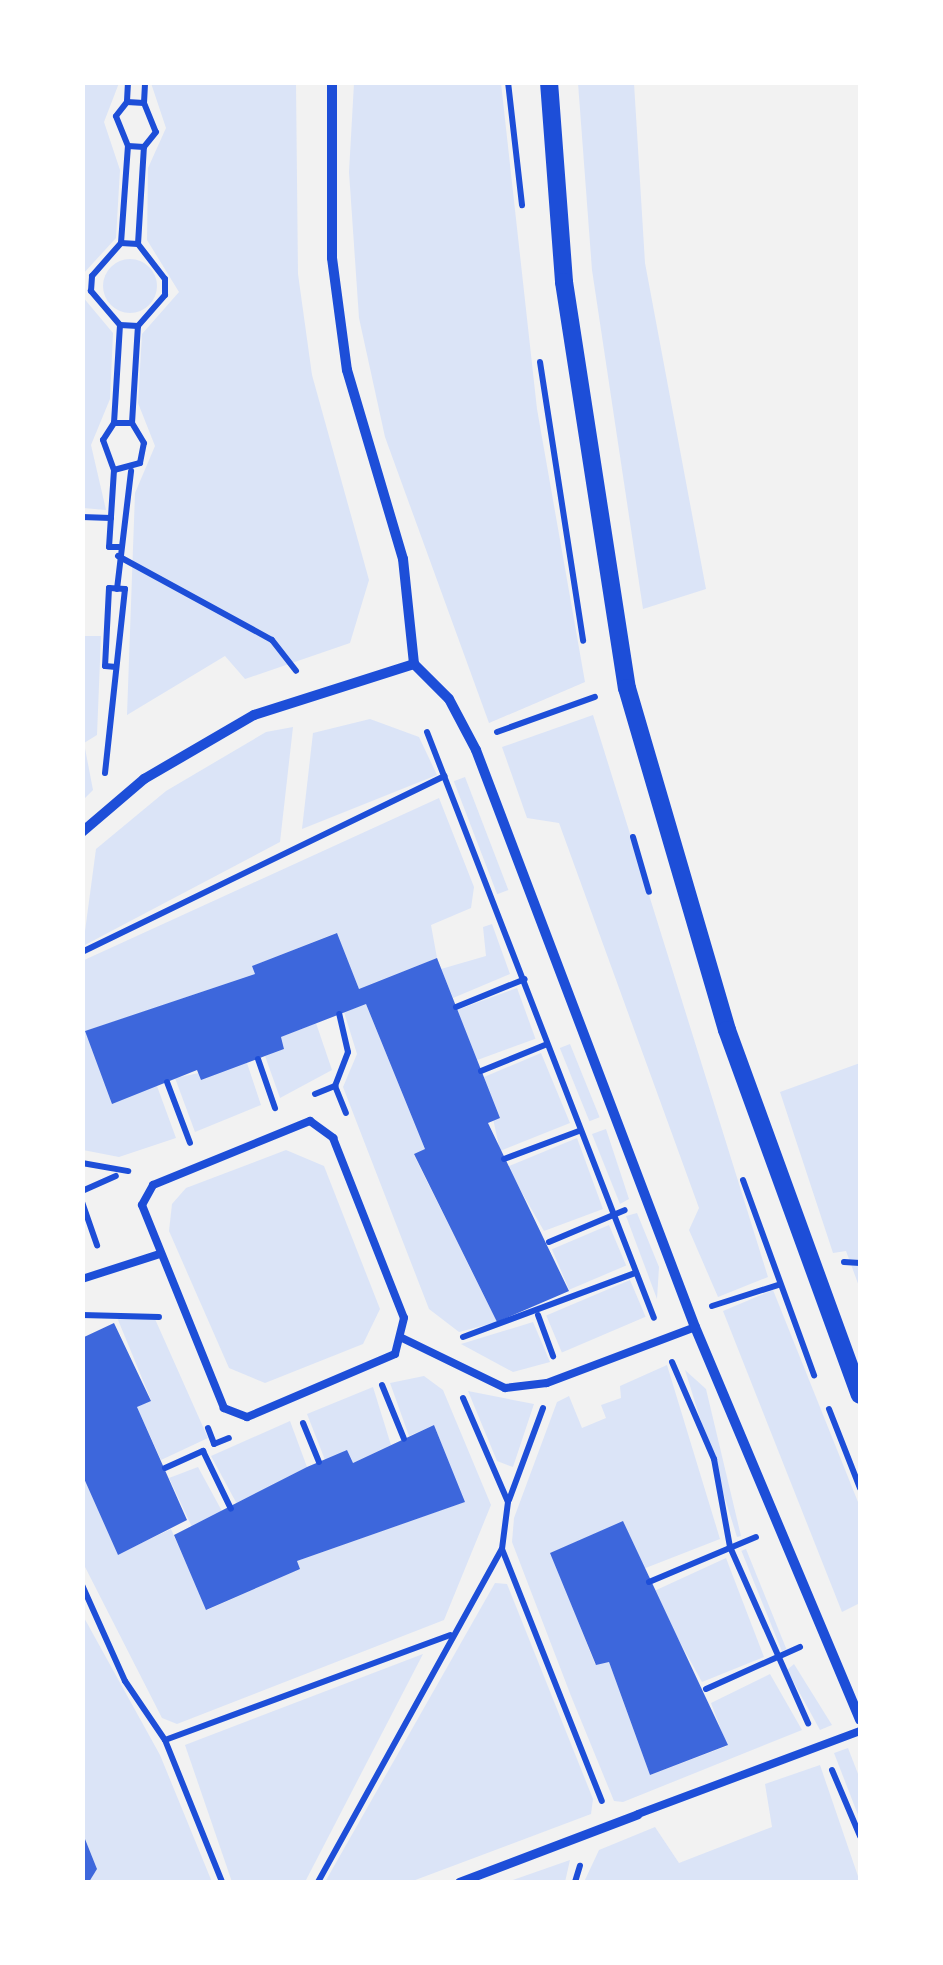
<!DOCTYPE html>
<style>
body{margin:0}
#map{position:relative;width:943px;height:1965px;overflow:hidden;background:#f2f2f2;font-family:"Alegreya Sans",sans-serif}
div>[style]{position:absolute}
.green>*{inset:0;background:#dbe4f7;transform-origin:0 0}
.round{border-radius:50%}
.building>*{inset:0;background:#3d67dc}
.path>*{height:6px;margin:-3px;padding:0 3px;transform-origin:3px;border-radius:3px;background:#1d4ed8}
.service>*{height:8px;margin:-4px;padding:0 4px;transform-origin:4px;border-radius:4px;background:#1d4ed8}
.pedestrian>*{height:9px;margin:-4.5px;padding:0 4.5px;transform-origin:4.5px;border-radius:4.5px;background:#1d4ed8}
.minor>*{height:10px;margin:-5px;padding:0 5px;transform-origin:5px;border-radius:5px;background:#1d4ed8}
.tertiary>*{height:18px;margin:-9px;padding:0 9px;transform-origin:9px;border-radius:9px;background:#1d4ed8}
span{translate:-50% -50%;white-space:nowrap;text-align:center;line-height:1.15;-webkit-text-stroke:10px #fff;paint-order:stroke}
.frame{position:absolute;inset:0;border:85px solid #fff;pointer-events:none}
</style>
<div id="map">
<div class="green">
<i style="clip-path:polygon(83px 82px,119px 83px,104px 122px,120px 170px,116px 238px,83px 274px)"></i>
<i style="clip-path:polygon(151px 83px,296px 83px,298px 274px,312px 375px,369px 580px,350px 643px,245px 679px,225px 656px,127px 715px,135px 493px,155px 446px,138px 403px,142px 334px,179px 292px,147px 240px,148px 168px,166px 128px)"></i>
<i style="clip-path:polygon(354px 83px,501px 83px,537px 409px,585px 682px,489px 723px,385px 437px,359px 318px,349px 172px)"></i>
<i style="clip-path:polygon(578px 83px,634px 83px,645px 263px,706px 589px,643px 609px,592px 270px)"></i>
<i class="round" style="left:103px;top:259px;width:54px;height:54px"></i>
<i style="clip-path:polygon(82px 296px,113px 333px,110px 399px,91px 445px,106px 510px,83px 508px)"></i>
<i style="clip-path:polygon(83px 636px,101px 636px,97px 735px,84px 743px,93px 790px,83px 800px)"></i>
<i style="clip-path:polygon(593px 715px,768px 1277px,718px 1297px,689px 1230px,699px 1208px,559px 823px,527px 818px,502px 747px)"></i>
<i style="clip-path:polygon(370px 719px,419px 737px,437px 775px,302px 829px,313px 733px)"></i>
<i style="clip-path:polygon(293px 727px,280px 842px,83px 946px,96px 849px,166px 791px,266px 732px)"></i>
<i style="left:465px;top:777px;width:121px;height:12px;rotate:69deg"></i>
<i style="clip-path:polygon(439px 798px,474px 887px,471px 908px,431px 925px,437px 958px,359px 989px,336px 933px,253px 966px,255px 974px,86px 1031px,157px 1086px,176px 1138px,119px 1157px,83px 1150px,82px 961px)"></i>
<i style="clip-path:polygon(492px 924px,510px 974px,453px 998px,441px 969px,486px 956px,483px 927px)"></i>
<i style="left:517px;top:988px;width:54px;height:64px;rotate:70deg"></i>
<i style="clip-path:polygon(366px 1004px,425px 1149px,414px 1155px,497px 1322px,459px 1332px,429px 1309px,343px 1087px,357px 1054px,344px 1012px)"></i>
<i style="clip-path:polygon(316px 1023px,332px 1070px,280px 1098px,265px 1056px,284px 1049px,281px 1037px)"></i>
<i style="left:570px;top:1044px;width:79px;height:11px;rotate:68deg"></i>
<i style="clip-path:polygon(541px 1053px,570px 1123px,500px 1151px,484px 1077px)"></i>
<i style="clip-path:polygon(247px 1063px,261px 1105px,195px 1132px,175px 1078px)"></i>
<i style="clip-path:polygon(860px 1063px,860px 1289px,846px 1251px,833px 1253px,780px 1092px)"></i>
<i style="clip-path:polygon(606px 1129px,629px 1199px,620px 1204px,592px 1134px)"></i>
<i style="clip-path:polygon(577px 1138px,603px 1209px,544px 1231px,507px 1167px)"></i>
<i style="clip-path:polygon(286px 1150px,324px 1166px,380px 1309px,363px 1344px,265px 1383px,229px 1368px,169px 1231px,172px 1204px,186px 1188px)"></i>
<i style="clip-path:polygon(637px 1213px,659px 1267px,657px 1299px,626px 1216px)"></i>
<i style="left:609px;top:1225px;width:44px;height:62px;rotate:67deg"></i>
<i style="left:630px;top:1280px;width:40px;height:91px;rotate:67deg"></i>
<i style="clip-path:polygon(773px 1290px,860px 1507px,860px 1603px,842px 1612px,723px 1311px)"></i>
<i style="clip-path:polygon(116px 1315px,155px 1319px,208px 1438px,161px 1460px,137px 1407px,151px 1400px)"></i>
<i style="clip-path:polygon(533px 1322px,550px 1362px,513px 1372px,461px 1344px)"></i>
<i style="clip-path:polygon(667px 1365px,720px 1539px,643px 1569px,623px 1522px,551px 1553px,595px 1664px,609px 1662px,650px 1775px,727px 1746px,711px 1703px,770px 1674px,802px 1730px,623px 1802px,614px 1801px,571px 1696px,512px 1542px,514px 1518px,557px 1402px,569px 1396px,582px 1428px,606px 1418px,601px 1405px,621px 1398px,620px 1386px)"></i>
<i style="clip-path:polygon(685px 1370px,706px 1389px,741px 1536px,737px 1537px)"></i>
<i style="clip-path:polygon(424px 1376px,443px 1390px,491px 1505px,444px 1620px,177px 1724px,162px 1718px,83px 1563px,82px 1474px,118px 1554px,171px 1529px,207px 1610px,299px 1569px,297px 1561px,464px 1502px,434px 1425px,409px 1436px,390px 1383px)"></i>
<i style="clip-path:polygon(373px 1387px,391px 1445px,353px 1463px,325px 1460px,307px 1414px)"></i>
<i style="clip-path:polygon(468px 1391px,534px 1404px,513px 1467px,497px 1461px)"></i>
<i style="clip-path:polygon(290px 1421px,307px 1467px,238px 1506px,211px 1456px)"></i>
<i style="clip-path:polygon(198px 1467px,223px 1513px,192px 1527px,169px 1478px)"></i>
<i style="left:746px;top:1549px;width:108px;height:5px;rotate:68deg"></i>
<i style="clip-path:polygon(726px 1558px,764px 1657px,702px 1682px,652px 1592px)"></i>
<i style="clip-path:polygon(495px 1583px,507px 1584px,593px 1799px,591px 1814px,410px 1882px,325px 1882px)"></i>
<i style="clip-path:polygon(82px 1614px,160px 1755px,212px 1882px,89px 1882px,97px 1869px,83px 1834px)"></i>
<i style="clip-path:polygon(423px 1654px,305px 1882px,232px 1882px,185px 1745px)"></i>
<i style="clip-path:polygon(794px 1664px,832px 1725px,820px 1730px,787px 1670px)"></i>
<i style="clip-path:polygon(848px 1748px,860px 1779px,860px 1820px,834px 1753px)"></i>
<i style="clip-path:polygon(820px 1765px,860px 1882px,584px 1882px,599px 1850px,655px 1827px,679px 1863px,772px 1827px,765px 1784px)"></i>
<i style="clip-path:polygon(570px 1860px,565px 1882px,510px 1882px,510px 1881px)"></i>
</div>
<div class="building">
<i style="clip-path:polygon(337px 933px,359px 989px,437px 958px,500px 1118px,488px 1123px,569px 1291px,497px 1322px,414px 1154px,425px 1149px,366px 1004px,281px 1037px,284px 1049px,265px 1056px,201px 1080px,197px 1070px,112px 1104px,85px 1031px,255px 974px,252px 966px)"></i>
<i style="clip-path:polygon(114px 1323px,151px 1401px,137px 1407px,187px 1520px,118px 1555px,82px 1474px,82px 1338px)"></i>
<i style="clip-path:polygon(434px 1425px,465px 1502px,297px 1561px,300px 1569px,206px 1610px,174px 1535px,307px 1467px,347px 1450px,353px 1463px)"></i>
<i style="clip-path:polygon(623px 1521px,728px 1745px,650px 1775px,609px 1662px,596px 1665px,550px 1553px)"></i>
<i style="clip-path:polygon(83px 1834px,97px 1869px,89px 1882px,82px 1882px)"></i>
</div>
<div class="path">
<i style="left:508px;top:82px;width:124px;rotate:83.5deg"></i>
<i style="left:127px;top:101px;width:19px;rotate:-87deg"></i>
<i style="left:144px;top:103px;width:21px;rotate:-87deg"></i>
<i style="left:121px;top:243px;width:97px;rotate:-85.9deg"></i>
<i style="left:128px;top:146px;width:32px;rotate:-112deg"></i>
<i style="left:116px;top:116px;width:18px;rotate:-52deg"></i>
<i style="left:127px;top:102px;width:17px;rotate:3deg"></i>
<i style="left:144px;top:103px;width:31px;rotate:68deg"></i>
<i style="left:156px;top:132px;width:19px;rotate:129deg"></i>
<i style="left:144px;top:147px;width:16px;rotate:-176deg"></i>
<i style="left:138px;top:244px;width:97px;rotate:-86.5deg"></i>
<i style="left:540px;top:362px;width:282px;rotate:81.2deg"></i>
<i style="left:114px;top:423px;width:98px;rotate:-86.5deg"></i>
<i style="left:120px;top:325px;width:45px;rotate:-130.5deg"></i>
<i style="left:91px;top:291px;width:15px;rotate:-86deg"></i>
<i style="left:92px;top:276px;width:44px;rotate:-48.7deg"></i>
<i style="left:121px;top:243px;width:17px;rotate:3deg"></i>
<i style="left:138px;top:244px;width:44px;rotate:52.4deg"></i>
<i style="left:165px;top:279px;width:16px;rotate:90deg"></i>
<i style="left:165px;top:295px;width:41px;rotate:131.1deg"></i>
<i style="left:138px;top:326px;width:18px;rotate:-177deg"></i>
<i style="left:132px;top:423px;width:97px;rotate:-86.5deg"></i>
<i style="left:114px;top:470px;width:27px;rotate:-15deg"></i>
<i style="left:140px;top:463px;width:20px;rotate:-79deg"></i>
<i style="left:144px;top:443px;width:23px;rotate:-121deg"></i>
<i style="left:132px;top:423px;width:18px;rotate:180deg"></i>
<i style="left:114px;top:423px;width:20px;rotate:123deg"></i>
<i style="left:103px;top:440px;width:32px;rotate:70deg"></i>
<i style="left:114px;top:470px;width:77px;rotate:93.7deg"></i>
<i style="left:109px;top:547px;width:10px"></i>
<i style="left:82px;top:517px;width:29px;rotate:2deg"></i>
<i style="left:118px;top:556px;width:175px;rotate:28.6deg"></i>
<i style="left:272px;top:640px;width:39px;rotate:52deg"></i>
<i style="left:117px;top:589px;width:119px;rotate:-83.2deg"></i>
<i style="left:427px;top:732px;width:628px;rotate:68.83deg"></i>
<i style="left:497px;top:732px;width:104px;rotate:-19.7deg"></i>
<i style="left:105px;top:773px;width:185px;rotate:-83.8deg"></i>
<i style="left:125px;top:589px;width:16px;rotate:-176deg"></i>
<i style="left:109px;top:588px;width:78px;rotate:92.9deg"></i>
<i style="left:105px;top:666px;width:11px;rotate:5deg"></i>
<i style="left:633px;top:837px;width:57px;rotate:73.8deg"></i>
<i style="left:82px;top:952px;width:403px;rotate:-25.9deg"></i>
<i style="left:456px;top:1007px;width:74px;rotate:-22.1deg"></i>
<i style="left:258px;top:1059px;width:52px;rotate:70.9deg"></i>
<i style="left:481px;top:1071px;width:71px;rotate:-22.2deg"></i>
<i style="left:167px;top:1082px;width:65px;rotate:69.3deg"></i>
<i style="left:335px;top:1086px;width:29px;rotate:68deg"></i>
<i style="left:315px;top:1094px;width:22px;rotate:-22deg"></i>
<i style="left:335px;top:1086px;width:36px;rotate:-69deg"></i>
<i style="left:348px;top:1052px;width:39px;rotate:-103deg"></i>
<i style="left:504px;top:1159px;width:80px;rotate:-20.5deg"></i>
<i style="left:82px;top:1163px;width:47px;rotate:9.9deg"></i>
<i style="left:743px;top:1180px;width:208px;rotate:70deg"></i>
<i style="left:82px;top:1191px;width:37px;rotate:-24deg"></i>
<i style="left:82px;top:1202px;width:46px;rotate:70.8deg"></i>
<i style="left:549px;top:1242px;width:82px;rotate:-22.8deg"></i>
<i style="left:844px;top:1262px;width:16px;rotate:4deg"></i>
<i style="left:712px;top:1306px;width:69px;rotate:-17.7deg"></i>
<i style="left:82px;top:1315px;width:77px;rotate:1.5deg"></i>
<i style="left:538px;top:1315px;width:44px;rotate:69.9deg"></i>
<i style="left:463px;top:1337px;width:184px;rotate:-20.4deg"></i>
<i style="left:672px;top:1362px;width:106px;rotate:66.6deg"></i>
<i style="left:714px;top:1459px;width:89px;rotate:79.7deg"></i>
<i style="left:730px;top:1547px;width:193px;rotate:66.1deg"></i>
<i style="left:382px;top:1385px;width:58px;rotate:67.8deg"></i>
<i style="left:463px;top:1398px;width:113px;rotate:66.6deg"></i>
<i style="left:508px;top:1502px;width:47px;rotate:97.3deg"></i>
<i style="left:502px;top:1549px;width:271px;rotate:68.4deg"></i>
<i style="left:829px;top:1409px;width:85px;rotate:68.6deg"></i>
<i style="left:303px;top:1423px;width:42px;rotate:67.7deg"></i>
<i style="left:208px;top:1428px;width:17px;rotate:69deg"></i>
<i style="left:214px;top:1444px;width:16px;rotate:-22deg"></i>
<i style="left:165px;top:1468px;width:42px;rotate:-24.1deg"></i>
<i style="left:203px;top:1451px;width:64px;rotate:64.2deg"></i>
<i style="left:509px;top:1500px;width:98px;rotate:-69.7deg"></i>
<i style="left:649px;top:1582px;width:116px;rotate:-22.8deg"></i>
<i style="left:82px;top:1585px;width:105px;rotate:65.9deg"></i>
<i style="left:125px;top:1681px;width:71px;rotate:55.9deg"></i>
<i style="left:165px;top:1740px;width:153px;rotate:68.1deg"></i>
<i style="left:706px;top:1689px;width:103px;rotate:-24.1deg"></i>
<i style="left:165px;top:1740px;width:304px;rotate:-20.2deg"></i>
<i style="left:832px;top:1770px;width:72px;rotate:67deg"></i>
<i style="left:318px;top:1882px;width:380px;rotate:-61.1deg"></i>
<i style="left:575px;top:1882px;width:17px;rotate:-73deg"></i>
</div>
<div class="service">
<i style="left:310px;top:1121px;width:29px;rotate:36deg"></i>
<i style="left:333px;top:1138px;width:193px;rotate:68.5deg"></i>
<i style="left:404px;top:1318px;width:37px;rotate:104deg"></i>
<i style="left:395px;top:1354px;width:161px;rotate:156.9deg"></i>
<i style="left:247px;top:1417px;width:25px;rotate:-159deg"></i>
<i style="left:224px;top:1408px;width:219px;rotate:-112deg"></i>
<i style="left:142px;top:1205px;width:23px;rotate:-61deg"></i>
<i style="left:153px;top:1185px;width:170px;rotate:-22.2deg"></i>
<i style="left:82px;top:1279px;width:82px;rotate:-17.8deg"></i>
<i style="left:400px;top:1337px;width:117px;rotate:25.9deg"></i>
<i style="left:505px;top:1388px;width:42px;rotate:-6.8deg"></i>
<i style="left:547px;top:1383px;width:158px;rotate:-20.7deg"></i>
<i style="left:638px;top:1814px;width:237px;rotate:-20.5deg"></i>
</div>
<div class="pedestrian">
<i style="left:459px;top:1882px;width:191px;rotate:-20.8deg"></i>
</div>
<div class="minor">
<i style="left:332px;top:82px;width:176px;rotate:90deg"></i>
<i style="left:332px;top:258px;width:113px;rotate:82.4deg"></i>
<i style="left:347px;top:370px;width:197px;rotate:73.5deg"></i>
<i style="left:403px;top:559px;width:106px;rotate:84deg"></i>
<i style="left:414px;top:664px;width:49px;rotate:45deg"></i>
<i style="left:449px;top:699px;width:58px;rotate:62.1deg"></i>
<i style="left:476px;top:750px;width:617px;rotate:69.22deg"></i>
<i style="left:695px;top:1327px;width:426px;rotate:67.2deg"></i>
<i style="left:82px;top:832px;width:82px;rotate:-40.5deg"></i>
<i style="left:144px;top:779px;width:127px;rotate:-30.2deg"></i>
<i style="left:254px;top:715px;width:168px;rotate:-17.7deg"></i>
</div>
<div class="tertiary">
<i style="left:549px;top:82px;width:201px;rotate:85.7deg"></i>
<i style="left:564px;top:282px;width:411px;rotate:81.2deg"></i>
<i style="left:627px;top:688px;width:356px;rotate:73.7deg"></i>
<i style="left:727px;top:1030px;width:388px;rotate:70deg"></i>
</div>
<div class="frame"></div>
</div>
